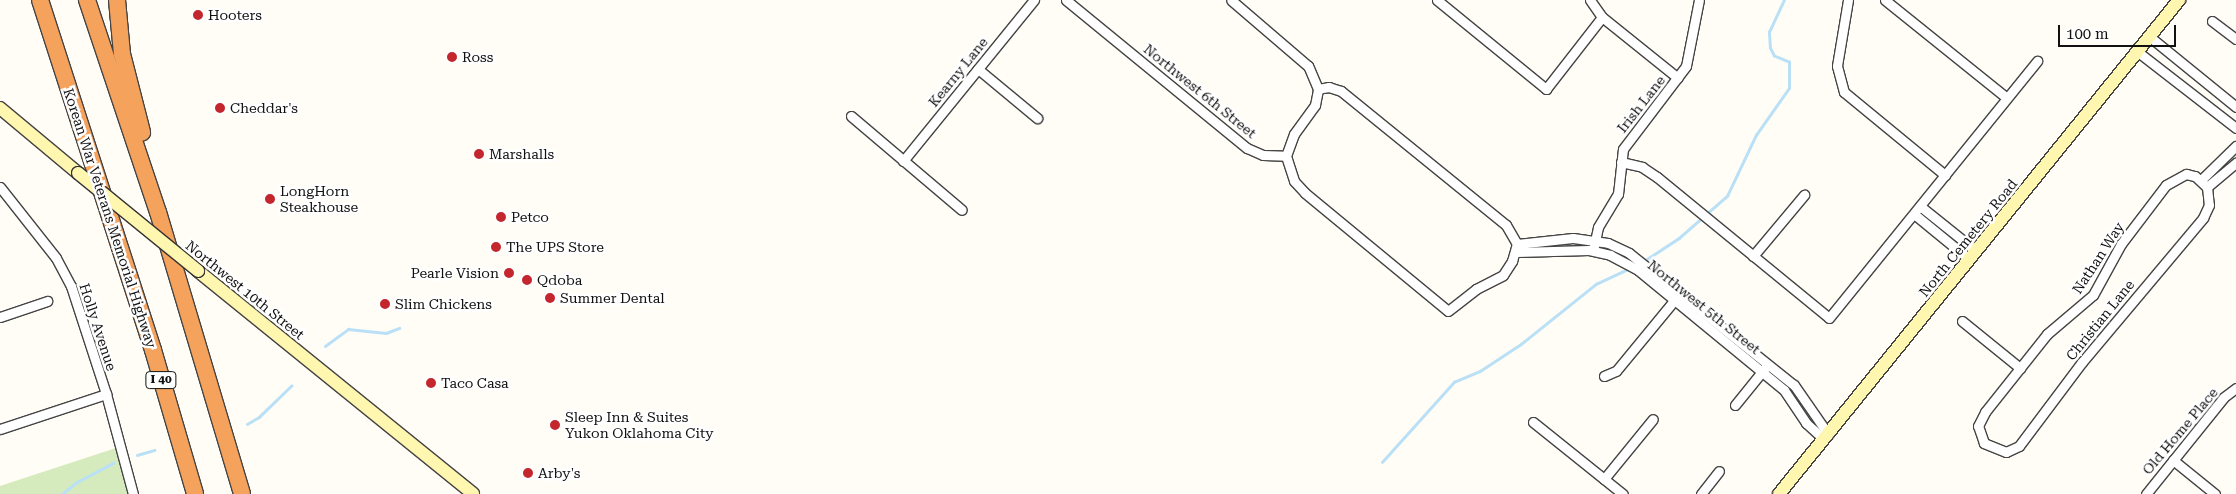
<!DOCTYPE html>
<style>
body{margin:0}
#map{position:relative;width:2236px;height:494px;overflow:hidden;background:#fffdf5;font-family:"Roboto Serif",serif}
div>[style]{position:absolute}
.green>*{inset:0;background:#d5ebbd}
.stream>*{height:2.5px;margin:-1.25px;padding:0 1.25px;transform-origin:1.25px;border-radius:1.25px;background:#b9e0f7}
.roads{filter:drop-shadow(1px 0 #444) drop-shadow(-1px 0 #444) drop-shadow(0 1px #444) drop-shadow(0 -1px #444)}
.street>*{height:9px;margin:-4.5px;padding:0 4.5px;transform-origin:4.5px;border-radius:4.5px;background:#fff}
.secondary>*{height:12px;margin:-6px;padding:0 6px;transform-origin:6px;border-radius:6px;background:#fff6b0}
.highway>*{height:16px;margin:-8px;padding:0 8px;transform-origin:8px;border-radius:8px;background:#f5a25d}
.bridges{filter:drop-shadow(1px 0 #333) drop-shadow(-1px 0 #333) drop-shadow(0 1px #333) drop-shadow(0 -1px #333)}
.secondary-bridge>*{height:12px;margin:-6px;padding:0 6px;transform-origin:6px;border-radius:6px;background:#fff6b0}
.dots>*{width:14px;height:14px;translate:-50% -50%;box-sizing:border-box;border:2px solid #fff;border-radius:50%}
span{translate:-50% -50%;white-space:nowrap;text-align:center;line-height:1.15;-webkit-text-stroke:5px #fff;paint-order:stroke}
.shield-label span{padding:1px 4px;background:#fff;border:1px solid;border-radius:4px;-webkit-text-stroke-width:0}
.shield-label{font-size:12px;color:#111;font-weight:700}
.poi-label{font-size:14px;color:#111}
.left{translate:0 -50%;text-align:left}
.right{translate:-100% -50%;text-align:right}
.street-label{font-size:14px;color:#111}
.scale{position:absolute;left:2058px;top:25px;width:118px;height:22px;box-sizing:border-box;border:2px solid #111;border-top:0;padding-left:6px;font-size:15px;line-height:18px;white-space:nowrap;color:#111;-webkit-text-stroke:4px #fff;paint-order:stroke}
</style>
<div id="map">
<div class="green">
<i style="clip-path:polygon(116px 448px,128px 494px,0 494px,0 486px)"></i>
</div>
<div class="stream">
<i style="left:1644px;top:261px;width:42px;rotate:-33.3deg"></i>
<i style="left:1679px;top:238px;width:64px;rotate:-41.2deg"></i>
<i style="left:1727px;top:196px;width:68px;rotate:-64.6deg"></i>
<i style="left:1756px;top:135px;width:57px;rotate:-54.9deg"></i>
<i style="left:1789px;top:88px;width:26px;rotate:-90deg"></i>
<i style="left:1789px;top:62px;width:16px;rotate:-158deg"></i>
<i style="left:1774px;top:56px;width:9px;rotate:-117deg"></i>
<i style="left:1770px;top:48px;width:16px;rotate:-94deg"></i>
<i style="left:1769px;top:32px;width:35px;rotate:-65deg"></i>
<i style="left:325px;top:346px;width:29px;rotate:-36deg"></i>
<i style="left:348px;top:329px;width:38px;rotate:6deg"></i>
<i style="left:386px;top:333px;width:14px;rotate:-21deg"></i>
<i style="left:247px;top:424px;width:14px;rotate:-30deg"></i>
<i style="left:259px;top:417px;width:45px;rotate:-44.1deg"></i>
<i style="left:137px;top:455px;width:18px;rotate:-16deg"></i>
<i style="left:1382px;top:462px;width:108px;rotate:-48deg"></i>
<i style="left:1454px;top:382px;width:28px;rotate:-23deg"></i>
<i style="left:1480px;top:371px;width:49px;rotate:-33.4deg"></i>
<i style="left:1521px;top:344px;width:96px;rotate:-38.7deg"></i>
<i style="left:1596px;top:284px;width:38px;rotate:-25deg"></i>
<i style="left:62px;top:494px;width:19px;rotate:-39deg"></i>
<i style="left:77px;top:482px;width:41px;rotate:-27.8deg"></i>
</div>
<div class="roads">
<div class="street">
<i style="left:1066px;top:0;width:234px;rotate:39.3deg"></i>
<i style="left:1247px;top:148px;width:17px;rotate:24deg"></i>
<i style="left:1263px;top:155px;width:23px;rotate:2deg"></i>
<i style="left:1286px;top:156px;width:26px;rotate:72deg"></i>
<i style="left:1294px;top:181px;width:16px;rotate:47deg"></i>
<i style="left:1305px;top:193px;width:185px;rotate:39.5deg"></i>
<i style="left:1448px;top:311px;width:36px;rotate:-38deg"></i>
<i style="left:1476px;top:289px;width:30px;rotate:-27deg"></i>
<i style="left:1503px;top:275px;width:17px;rotate:-57deg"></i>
<i style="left:1512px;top:261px;width:18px;rotate:-74deg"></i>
<i style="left:1517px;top:244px;width:22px;rotate:-120deg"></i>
<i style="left:1506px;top:225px;width:213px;rotate:-140.9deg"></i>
<i style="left:1341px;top:91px;width:13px;rotate:-162deg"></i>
<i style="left:1329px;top:87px;width:11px;rotate:170deg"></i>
<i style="left:1318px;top:89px;width:25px;rotate:-113deg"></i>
<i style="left:1308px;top:66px;width:101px;rotate:-139.4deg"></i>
<i style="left:1437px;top:0;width:141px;rotate:39.2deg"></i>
<i style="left:1546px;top:89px;width:91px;rotate:-52.1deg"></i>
<i style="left:1590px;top:0;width:21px;rotate:55deg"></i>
<i style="left:1602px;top:17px;width:97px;rotate:38.8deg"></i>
<i style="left:1848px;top:0;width:67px;rotate:99.5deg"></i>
<i style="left:1837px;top:66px;width:27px;rotate:75deg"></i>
<i style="left:1844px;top:92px;width:131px;rotate:39.4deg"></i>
<i style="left:1885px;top:0;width:156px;rotate:38.8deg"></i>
<i style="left:2212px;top:21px;width:30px;rotate:37deg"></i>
<i style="left:2150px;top:37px;width:111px;rotate:39.1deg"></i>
<i style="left:2138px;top:52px;width:124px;rotate:37.8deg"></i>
<i style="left:978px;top:69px;width:77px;rotate:39.7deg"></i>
<i style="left:851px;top:116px;width:145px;rotate:40.3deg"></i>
<i style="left:1286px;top:156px;width:23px;rotate:-70deg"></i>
<i style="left:1294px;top:134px;width:36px;rotate:-54deg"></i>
<i style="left:1315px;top:105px;width:16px;rotate:-79deg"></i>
<i style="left:903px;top:161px;width:208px;rotate:-50.9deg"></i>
<i style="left:1621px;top:162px;width:22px;rotate:13deg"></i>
<i style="left:1642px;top:167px;width:18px;rotate:34deg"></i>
<i style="left:1657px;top:177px;width:222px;rotate:39.3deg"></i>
<i style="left:1829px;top:318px;width:331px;rotate:-51deg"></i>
<i style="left:2186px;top:174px;width:9px;rotate:13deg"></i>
<i style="left:2195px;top:176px;width:16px;rotate:43deg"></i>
<i style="left:2207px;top:187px;width:18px;rotate:84deg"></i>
<i style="left:2209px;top:205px;width:14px;rotate:115deg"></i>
<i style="left:2203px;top:218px;width:188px;rotate:130deg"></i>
<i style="left:2082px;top:362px;width:105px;rotate:126.9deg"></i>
<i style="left:2019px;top:446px;width:14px;rotate:155deg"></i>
<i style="left:2006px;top:452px;width:24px;rotate:-158deg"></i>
<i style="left:1984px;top:443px;width:18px;rotate:-109deg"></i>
<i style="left:1978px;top:426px;width:16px;rotate:-63deg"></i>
<i style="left:1985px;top:412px;width:100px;rotate:-51.5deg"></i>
<i style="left:2047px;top:334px;width:60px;rotate:-40.3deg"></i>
<i style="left:2093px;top:295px;width:58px;rotate:-61.2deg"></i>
<i style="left:2121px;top:244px;width:74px;rotate:-52.7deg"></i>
<i style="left:2166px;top:185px;width:23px;rotate:-29deg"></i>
<i style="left:2201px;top:180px;width:49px;rotate:-44.2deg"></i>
<i style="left:0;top:187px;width:90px;rotate:51.7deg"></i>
<i style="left:56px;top:258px;width:32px;rotate:62deg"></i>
<i style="left:71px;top:286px;width:114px;rotate:72deg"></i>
<i style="left:106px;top:394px;width:104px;rotate:74.9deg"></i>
<i style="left:2207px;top:187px;width:38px;rotate:-40deg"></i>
<i style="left:1920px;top:206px;width:72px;rotate:38.8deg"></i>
<i style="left:1914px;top:214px;width:71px;rotate:39.3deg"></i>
<i style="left:1517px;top:244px;width:56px;rotate:-6.1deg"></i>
<i style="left:1573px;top:238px;width:35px;rotate:8deg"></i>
<i style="left:1608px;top:243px;width:23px;rotate:25deg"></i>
<i style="left:1629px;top:253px;width:211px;rotate:38.7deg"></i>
<i style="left:1794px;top:385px;width:60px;rotate:55.2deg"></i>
<i style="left:1594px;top:246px;width:19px;rotate:-78deg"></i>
<i style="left:1598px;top:227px;width:39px;rotate:-59deg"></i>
<i style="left:1618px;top:194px;width:45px;rotate:-83.7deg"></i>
<i style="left:1623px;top:149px;width:104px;rotate:-52.8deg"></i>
<i style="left:1686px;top:66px;width:67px;rotate:-78.9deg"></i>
<i style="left:1517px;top:252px;width:72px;rotate:-1.6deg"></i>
<i style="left:1589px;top:250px;width:22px;rotate:13deg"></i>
<i style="left:1610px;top:255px;width:32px;rotate:28deg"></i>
<i style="left:1638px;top:270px;width:189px;rotate:39.4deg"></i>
<i style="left:1784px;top:390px;width:40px;rotate:56deg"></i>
<i style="left:1806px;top:423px;width:24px;rotate:42deg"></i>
<i style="left:1753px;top:256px;width:80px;rotate:-50.1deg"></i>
<i style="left:0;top:317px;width:50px;rotate:-18.8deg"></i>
<i style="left:1962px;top:321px;width:75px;rotate:39deg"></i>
<i style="left:1604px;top:376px;width:13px;rotate:-23deg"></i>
<i style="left:1616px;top:371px;width:96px;rotate:-50.5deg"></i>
<i style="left:1735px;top:405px;width:48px;rotate:-51deg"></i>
<i style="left:1533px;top:422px;width:115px;rotate:38.7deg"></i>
<i style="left:0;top:429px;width:112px;rotate:-18.3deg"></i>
<i style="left:2173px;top:460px;width:54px;rotate:39deg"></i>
<i style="left:1604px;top:479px;width:77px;rotate:-50.8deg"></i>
<i style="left:1701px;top:494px;width:29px;rotate:-52deg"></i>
<i style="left:2146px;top:494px;width:124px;rotate:-51.2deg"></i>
<i style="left:2224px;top:397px;width:15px;rotate:-37deg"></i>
</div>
<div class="secondary">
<i style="left:0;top:108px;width:102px;rotate:39.8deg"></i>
<i style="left:198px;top:271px;width:354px;rotate:39deg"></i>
<i style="left:1779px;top:494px;width:636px;rotate:-51deg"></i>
</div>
<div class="highway">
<i style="left:40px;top:0;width:368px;rotate:72.1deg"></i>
<i style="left:153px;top:350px;width:150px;rotate:73.7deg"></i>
<i style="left:87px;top:0;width:224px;rotate:71.5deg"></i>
<i style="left:158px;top:212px;width:294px;rotate:73.4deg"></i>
<i style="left:117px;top:0;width:54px;rotate:84.7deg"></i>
<i style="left:122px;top:54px;width:81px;rotate:75.6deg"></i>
</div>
</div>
<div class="bridges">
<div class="secondary-bridge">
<i style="left:78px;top:173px;width:155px;rotate:39.2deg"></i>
</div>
</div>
<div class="dots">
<i style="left:198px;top:15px;background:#c4262e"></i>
<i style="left:452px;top:57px;background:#c4262e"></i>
<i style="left:220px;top:108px;background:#c4262e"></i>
<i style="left:479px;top:154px;background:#c4262e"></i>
<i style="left:270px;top:199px;background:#c4262e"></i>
<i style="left:501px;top:217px;background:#c4262e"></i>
<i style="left:496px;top:247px;background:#c4262e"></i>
<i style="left:509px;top:273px;background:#c4262e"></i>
<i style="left:527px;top:280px;background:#c4262e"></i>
<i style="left:550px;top:298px;background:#c4262e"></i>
<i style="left:385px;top:304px;background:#c4262e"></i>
<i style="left:431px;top:383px;background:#c4262e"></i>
<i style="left:555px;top:425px;background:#c4262e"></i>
<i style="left:528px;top:473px;background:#c4262e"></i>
</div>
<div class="shield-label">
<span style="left:161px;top:380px">I 40</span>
</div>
<div class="poi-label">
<span class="left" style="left:208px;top:15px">Hooters</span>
<span class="left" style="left:462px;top:57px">Ross</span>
<span class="left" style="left:230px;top:108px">Cheddar's</span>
<span class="left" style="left:489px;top:154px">Marshalls</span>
<span class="left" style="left:280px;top:199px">LongHorn<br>Steakhouse</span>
<span class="left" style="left:511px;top:217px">Petco</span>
<span class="left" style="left:506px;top:247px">The UPS Store</span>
<span class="right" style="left:499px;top:273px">Pearle Vision</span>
<span class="left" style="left:537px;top:280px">Qdoba</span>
<span class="left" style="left:560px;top:298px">Summer Dental</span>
<span class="left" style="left:395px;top:304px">Slim Chickens</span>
<span class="left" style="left:441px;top:383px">Taco Casa</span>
<span class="left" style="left:565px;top:425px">Sleep Inn &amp; Suites<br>Yukon Oklahoma City</span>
<span class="left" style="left:538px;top:473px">Arby's</span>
</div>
<div class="street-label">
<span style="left:958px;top:72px;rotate:-51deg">Kearny Lane</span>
<span style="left:1200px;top:91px;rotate:39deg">Northwest 6th Street</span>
<span style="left:1641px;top:104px;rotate:-52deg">Irish Lane</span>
<span style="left:110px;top:218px;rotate:72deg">Korean War Veterans Memorial Highway</span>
<span style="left:1968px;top:238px;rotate:-51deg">North Cemetery Road</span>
<span style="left:2098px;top:258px;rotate:-57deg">Nathan Way</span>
<span style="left:245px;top:290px;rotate:39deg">Northwest 10th Street</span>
<span style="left:1704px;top:307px;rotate:39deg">Northwest 5th Street</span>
<span style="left:2100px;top:320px;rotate:-51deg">Christian Lane</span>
<span style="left:98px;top:327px;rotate:72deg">Holly Avenue</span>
<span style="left:2180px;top:431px;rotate:-50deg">Old Home Place</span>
</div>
<div class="scale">100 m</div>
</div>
